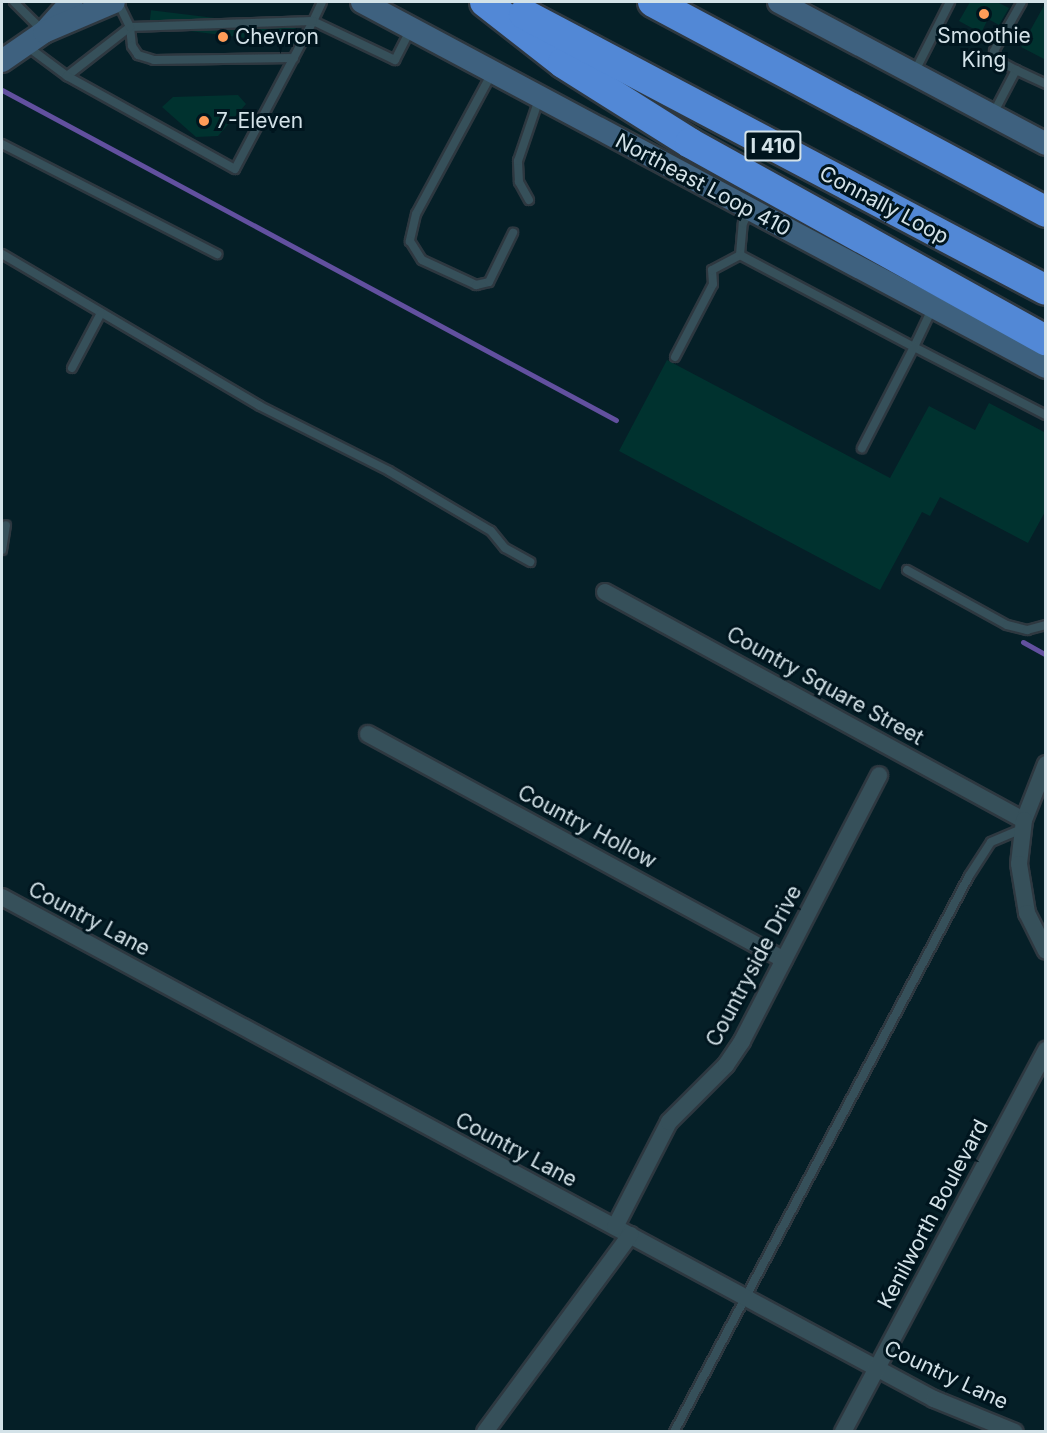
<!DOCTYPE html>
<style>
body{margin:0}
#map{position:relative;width:1047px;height:1433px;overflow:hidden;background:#051f27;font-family:Inter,sans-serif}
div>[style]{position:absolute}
.stream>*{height:5px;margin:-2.5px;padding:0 2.5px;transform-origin:2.5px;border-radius:2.5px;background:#62509f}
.building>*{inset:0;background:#00322f;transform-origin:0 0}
.roads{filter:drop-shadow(2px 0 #2e3840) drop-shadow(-2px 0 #2e3840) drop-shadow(0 2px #2e3840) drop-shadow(0 -2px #2e3840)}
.lane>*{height:8px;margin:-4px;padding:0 4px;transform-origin:4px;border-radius:4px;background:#36505a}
.street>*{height:16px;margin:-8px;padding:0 8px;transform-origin:8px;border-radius:8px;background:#36505a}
.secondary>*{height:22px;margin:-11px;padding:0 11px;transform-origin:11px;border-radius:11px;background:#3e617f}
.highway>*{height:30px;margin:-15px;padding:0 15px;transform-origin:15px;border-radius:15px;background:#5288d6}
.dots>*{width:16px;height:16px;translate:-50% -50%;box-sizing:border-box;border:3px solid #00151e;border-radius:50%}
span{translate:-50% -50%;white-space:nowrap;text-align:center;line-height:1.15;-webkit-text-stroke:6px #00151e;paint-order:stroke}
.shield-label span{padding:2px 4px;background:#00151e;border:2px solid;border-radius:4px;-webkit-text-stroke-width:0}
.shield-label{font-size:20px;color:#d3e2e8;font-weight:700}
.poi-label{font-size:21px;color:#d3e2e8}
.left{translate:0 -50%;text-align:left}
.street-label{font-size:21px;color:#d3e2e8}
.frame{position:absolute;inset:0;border:3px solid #d3e2e8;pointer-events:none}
</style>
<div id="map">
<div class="stream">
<i style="left:2px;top:90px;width:697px;rotate:28.26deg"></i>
<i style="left:1023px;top:642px;width:26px;rotate:29deg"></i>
</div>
<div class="building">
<i style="clip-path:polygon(970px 2px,997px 2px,1009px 8px,999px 25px,988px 19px,981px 33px,959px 21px)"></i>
<i style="clip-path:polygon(1046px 2px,1046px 60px,1021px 47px)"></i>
<i style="left:296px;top:28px;width:16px;height:146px;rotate:97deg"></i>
<i style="clip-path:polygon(238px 95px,246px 104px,218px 136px,196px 137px,162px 107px,173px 97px)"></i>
<i style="clip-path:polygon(667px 360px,890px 478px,929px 406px,975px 430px,989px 403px,1046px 433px,1046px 510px,1028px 543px,940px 497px,930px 516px,922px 512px,880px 590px,619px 451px)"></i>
</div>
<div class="roads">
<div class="lane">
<i style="left:14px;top:2px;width:42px;rotate:45deg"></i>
<i style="left:322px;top:2px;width:21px;rotate:115deg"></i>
<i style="left:313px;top:21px;width:91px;rotate:25.4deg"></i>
<i style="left:395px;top:60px;width:35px;rotate:-63deg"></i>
<i style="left:130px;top:27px;width:19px;rotate:84deg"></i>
<i style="left:132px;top:46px;width:11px;rotate:56deg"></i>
<i style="left:138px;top:55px;width:17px;rotate:17deg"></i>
<i style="left:154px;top:60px;width:140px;rotate:-0.8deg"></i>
<i style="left:28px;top:47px;width:49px;rotate:36.6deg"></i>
<i style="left:67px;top:76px;width:80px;rotate:-37.9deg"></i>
<i style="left:1016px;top:70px;width:19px;rotate:-152deg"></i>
<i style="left:999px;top:61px;width:11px;rotate:-117deg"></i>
<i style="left:994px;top:51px;width:56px;rotate:-60.3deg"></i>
<i style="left:492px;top:73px;width:160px;rotate:118.3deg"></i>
<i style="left:416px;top:214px;width:28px;rotate:103deg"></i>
<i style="left:410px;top:241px;width:22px;rotate:58deg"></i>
<i style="left:422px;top:260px;width:60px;rotate:24.8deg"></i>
<i style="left:476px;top:285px;width:13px;rotate:-13deg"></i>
<i style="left:489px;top:282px;width:55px;rotate:-63.9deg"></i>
<i style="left:914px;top:73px;width:80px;rotate:-63.1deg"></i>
<i style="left:67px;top:76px;width:192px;rotate:29deg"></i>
<i style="left:235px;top:169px;width:167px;rotate:-62.2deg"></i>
<i style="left:313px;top:21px;width:183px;rotate:178.1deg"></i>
<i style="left:130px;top:27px;width:28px;rotate:-116deg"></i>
<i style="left:993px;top:114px;width:50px;rotate:-62.4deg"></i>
<i style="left:1016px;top:70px;width:33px;rotate:25deg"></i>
<i style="left:2px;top:144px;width:242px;rotate:27.1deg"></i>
<i style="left:529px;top:200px;width:21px;rotate:-119deg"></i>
<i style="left:519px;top:182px;width:21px;rotate:-93deg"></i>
<i style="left:518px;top:161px;width:65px;rotate:-71.3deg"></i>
<i style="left:2px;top:254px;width:299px;rotate:30.5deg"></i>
<i style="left:260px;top:406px;width:144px;rotate:26.7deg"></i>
<i style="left:389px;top:471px;width:118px;rotate:30.5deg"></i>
<i style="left:491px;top:531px;width:22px;rotate:51deg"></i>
<i style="left:505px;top:548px;width:29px;rotate:29deg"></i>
<i style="left:740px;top:255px;width:32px;rotate:-85deg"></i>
<i style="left:743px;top:223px;width:15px;rotate:-62deg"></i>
<i style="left:933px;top:307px;width:44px;rotate:115.4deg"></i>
<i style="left:914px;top:347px;width:148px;rotate:27.3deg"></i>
<i style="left:675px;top:357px;width:82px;rotate:-62.5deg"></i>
<i style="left:713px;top:284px;width:14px;rotate:-94deg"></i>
<i style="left:712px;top:270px;width:32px;rotate:-28deg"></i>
<i style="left:740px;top:255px;width:197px;rotate:27.9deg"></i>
<i style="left:914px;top:347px;width:114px;rotate:117.2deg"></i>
<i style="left:72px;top:368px;width:62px;rotate:-62.2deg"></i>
<i style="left:2px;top:550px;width:25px;rotate:-81deg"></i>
<i style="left:907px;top:570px;width:114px;rotate:28.8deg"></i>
<i style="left:1007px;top:625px;width:21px;rotate:14deg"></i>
<i style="left:1027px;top:630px;width:20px;rotate:-15deg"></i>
<i style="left:674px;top:1432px;width:629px;rotate:-62.05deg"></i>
<i style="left:969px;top:876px;width:40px;rotate:-57.1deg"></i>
<i style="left:991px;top:842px;width:34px;rotate:-23deg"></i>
</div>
<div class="street">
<i style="left:605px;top:592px;width:477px;rotate:28.6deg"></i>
<i style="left:368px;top:734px;width:473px;rotate:28.5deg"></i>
<i style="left:1046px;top:764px;width:60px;rotate:111.4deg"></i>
<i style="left:1024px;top:820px;width:44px;rotate:96.5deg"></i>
<i style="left:1019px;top:864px;width:50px;rotate:80.7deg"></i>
<i style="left:1027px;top:913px;width:42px;rotate:63.4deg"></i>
<i style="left:2px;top:897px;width:1059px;rotate:28.31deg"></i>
<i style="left:934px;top:1399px;width:87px;rotate:22.2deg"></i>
<i style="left:615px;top:1227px;width:118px;rotate:-62.8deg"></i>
<i style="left:669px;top:1122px;width:81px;rotate:-45deg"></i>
<i style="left:726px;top:1065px;width:29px;rotate:-56deg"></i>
<i style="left:742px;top:1041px;width:299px;rotate:-62.7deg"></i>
<i style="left:485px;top:1432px;width:245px;rotate:-53.6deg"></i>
<i style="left:843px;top:1432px;width:433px;rotate:-62deg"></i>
</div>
<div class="secondary">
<i style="left:362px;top:2px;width:775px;rotate:28.09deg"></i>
<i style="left:779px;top:2px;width:302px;rotate:28deg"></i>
<i style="left:46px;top:30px;width:38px;rotate:-48deg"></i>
<i style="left:2px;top:61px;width:51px;rotate:-34.6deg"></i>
<i style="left:44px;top:32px;width:76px;rotate:-23.2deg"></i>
</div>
<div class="highway">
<i style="left:485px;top:2px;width:99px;rotate:38deg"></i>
<i style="left:563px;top:63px;width:150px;rotate:32.2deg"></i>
<i style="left:690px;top:143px;width:407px;rotate:29deg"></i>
<i style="left:653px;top:2px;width:446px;rotate:28.1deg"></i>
<i style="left:524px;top:14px;width:590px;rotate:27.87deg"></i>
</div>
</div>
<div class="dots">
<i style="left:984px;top:14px;background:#fe9c58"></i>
<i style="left:223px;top:37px;background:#fe9c58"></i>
<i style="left:204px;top:121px;background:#fe9c58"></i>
</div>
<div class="shield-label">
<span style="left:773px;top:146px">I 410</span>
</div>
<div class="poi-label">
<span style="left:984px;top:48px">Smoothie<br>King</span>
<span class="left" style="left:235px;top:37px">Chevron</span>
<span class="left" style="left:216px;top:121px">7-Eleven</span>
</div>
<div class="street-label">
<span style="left:703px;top:185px;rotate:28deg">Northeast Loop 410</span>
<span style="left:884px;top:205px;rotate:28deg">Connally Loop</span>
<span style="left:825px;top:686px;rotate:29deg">Country Square Street</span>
<span style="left:587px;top:827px;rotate:28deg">Country Hollow</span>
<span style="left:89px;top:919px;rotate:28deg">Country Lane</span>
<span style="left:754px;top:966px;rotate:-62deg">Countryside Drive</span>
<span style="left:516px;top:1150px;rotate:28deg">Country Lane</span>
<span style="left:933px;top:1214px;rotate:-62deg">Kenilworth Boulevard</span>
<span style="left:946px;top:1375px;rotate:25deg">Country Lane</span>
</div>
<div class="frame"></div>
</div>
